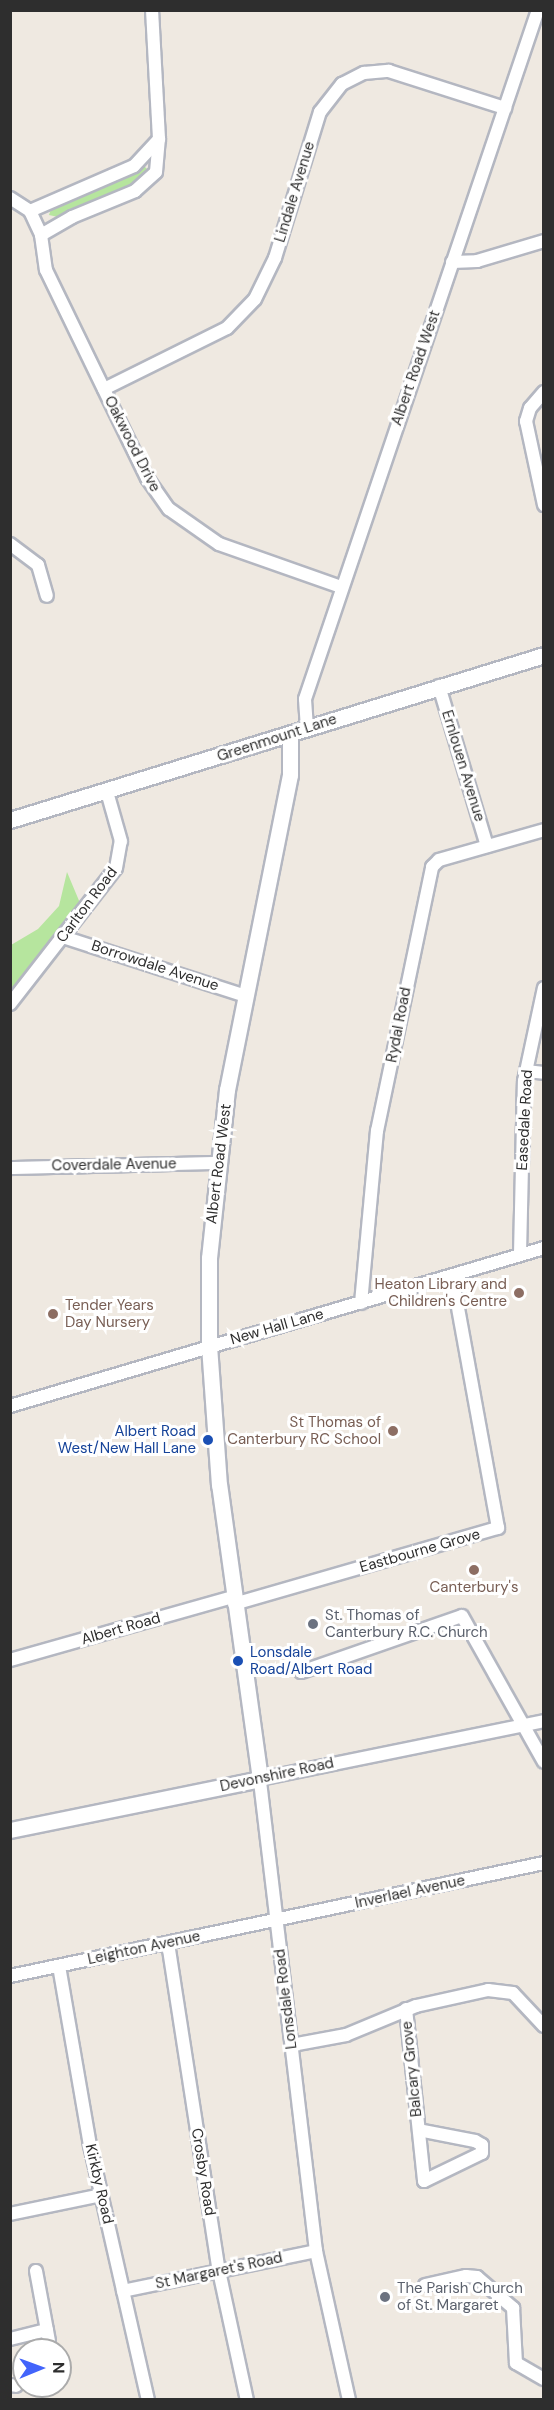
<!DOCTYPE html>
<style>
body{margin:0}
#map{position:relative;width:554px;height:2410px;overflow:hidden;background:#efe9e1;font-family:"DM Sans",sans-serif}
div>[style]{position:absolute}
.green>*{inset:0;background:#b6e59e}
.roads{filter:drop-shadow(2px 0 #b4b7c1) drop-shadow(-2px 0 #b4b7c1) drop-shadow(0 2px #b4b7c1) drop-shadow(0 -2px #b4b7c1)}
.minor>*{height:12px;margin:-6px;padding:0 6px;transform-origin:6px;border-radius:6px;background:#fff}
.tertiary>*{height:15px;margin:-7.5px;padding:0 7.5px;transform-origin:7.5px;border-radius:7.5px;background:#fff}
.dots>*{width:16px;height:16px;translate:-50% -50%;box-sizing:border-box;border:3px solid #fff;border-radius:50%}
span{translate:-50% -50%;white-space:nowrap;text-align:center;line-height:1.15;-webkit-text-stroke:6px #fff;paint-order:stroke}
.street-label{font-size:15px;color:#2e2e2e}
.education-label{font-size:15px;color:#785e54}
.right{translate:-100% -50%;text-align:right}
.left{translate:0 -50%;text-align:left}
.transit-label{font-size:15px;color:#164399}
.worship-label{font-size:15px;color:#5b616d}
.frame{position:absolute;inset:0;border:12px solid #2e2e2e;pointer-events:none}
.north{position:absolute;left:12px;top:2338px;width:60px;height:60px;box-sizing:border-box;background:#fff;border:2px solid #ababab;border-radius:50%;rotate:89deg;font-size:16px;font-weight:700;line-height:24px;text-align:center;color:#2e2e2e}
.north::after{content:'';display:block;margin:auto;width:21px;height:27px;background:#4264fb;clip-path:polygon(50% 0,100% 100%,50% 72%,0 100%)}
</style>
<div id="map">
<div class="green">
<i style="clip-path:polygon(144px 166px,149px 171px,135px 184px,58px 217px,49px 215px,52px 206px)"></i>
<i style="clip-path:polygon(67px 872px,80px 903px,11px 993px,11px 945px,38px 929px,59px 906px)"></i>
</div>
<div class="roads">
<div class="minor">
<i style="left:10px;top:198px;width:24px;rotate:33deg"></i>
<i style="left:30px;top:211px;width:26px;rotate:65deg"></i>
<i style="left:41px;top:235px;width:35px;rotate:82deg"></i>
<i style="left:46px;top:270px;width:231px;rotate:64.1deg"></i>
<i style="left:147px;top:478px;width:38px;rotate:55deg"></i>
<i style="left:169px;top:509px;width:61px;rotate:35deg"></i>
<i style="left:219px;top:544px;width:129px;rotate:19.4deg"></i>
<i style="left:30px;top:211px;width:113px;rotate:-23.4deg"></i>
<i style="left:134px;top:166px;width:37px;rotate:-47deg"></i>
<i style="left:41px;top:235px;width:36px;rotate:-30deg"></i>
<i style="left:72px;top:217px;width:68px;rotate:-22.4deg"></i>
<i style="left:135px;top:191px;width:28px;rotate:-42deg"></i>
<i style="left:156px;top:172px;width:33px;rotate:-85deg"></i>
<i style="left:159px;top:139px;width:129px;rotate:-93.1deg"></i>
<i style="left:452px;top:262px;width:25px;rotate:-2deg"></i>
<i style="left:477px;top:261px;width:70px;rotate:-16.6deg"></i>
<i style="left:104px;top:389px;width:137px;rotate:-26.4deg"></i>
<i style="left:227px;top:328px;width:40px;rotate:-46deg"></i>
<i style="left:255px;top:299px;width:46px;rotate:-64deg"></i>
<i style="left:275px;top:258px;width:153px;rotate:-72.9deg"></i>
<i style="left:320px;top:112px;width:36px;rotate:-52deg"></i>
<i style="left:342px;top:84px;width:25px;rotate:-27deg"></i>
<i style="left:364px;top:73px;width:25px;rotate:-5deg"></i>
<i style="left:389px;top:71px;width:122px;rotate:17.7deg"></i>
<i style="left:544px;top:392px;width:21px;rotate:131deg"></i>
<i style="left:530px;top:408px;width:14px;rotate:107deg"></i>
<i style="left:526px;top:421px;width:86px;rotate:77.9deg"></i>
<i style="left:10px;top:544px;width:35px;rotate:37deg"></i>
<i style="left:38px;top:565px;width:32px;rotate:74deg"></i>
<i style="left:439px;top:686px;width:167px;rotate:73.3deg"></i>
<i style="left:307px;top:728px;width:29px;rotate:-94deg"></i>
<i style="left:305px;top:699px;width:727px;rotate:-71.32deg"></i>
<i style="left:63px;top:937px;width:192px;rotate:17.9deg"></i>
<i style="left:10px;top:1004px;width:172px;rotate:-52.1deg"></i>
<i style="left:116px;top:868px;width:27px;rotate:-80deg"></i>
<i style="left:121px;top:841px;width:51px;rotate:-105.9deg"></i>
<i style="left:526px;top:1071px;width:18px;rotate:6deg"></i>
<i style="left:10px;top:1168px;width:207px;rotate:-1.4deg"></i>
<i style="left:520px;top:1254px;width:173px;rotate:-88.7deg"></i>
<i style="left:524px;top:1081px;width:95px;rotate:-77.9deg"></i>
<i style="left:361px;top:1303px;width:173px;rotate:-84.7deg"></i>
<i style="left:377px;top:1131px;width:270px;rotate:-78.2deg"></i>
<i style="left:432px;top:867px;width:10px;rotate:-45deg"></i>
<i style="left:439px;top:860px;width:109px;rotate:-15.9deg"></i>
<i style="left:10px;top:1406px;width:557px;rotate:-16.48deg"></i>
<i style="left:234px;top:1604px;width:275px;rotate:-16.1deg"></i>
<i style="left:498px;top:1528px;width:256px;rotate:-100.3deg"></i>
<i style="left:10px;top:1660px;width:231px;rotate:-15.8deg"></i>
<i style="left:301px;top:1672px;width:170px;rotate:-19.2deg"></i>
<i style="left:462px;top:1616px;width:167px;rotate:60.7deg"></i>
<i style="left:168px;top:1943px;width:332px;rotate:81.2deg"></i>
<i style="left:219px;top:2271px;width:132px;rotate:77.8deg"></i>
<i style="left:59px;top:1966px;width:182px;rotate:80.2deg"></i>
<i style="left:90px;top:2145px;width:262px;rotate:77.2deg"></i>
<i style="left:10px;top:1976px;width:546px;rotate:-11.95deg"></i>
<i style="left:406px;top:2009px;width:173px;rotate:84deg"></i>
<i style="left:424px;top:2181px;width:64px;rotate:-25.8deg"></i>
<i style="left:482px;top:2153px;width:8px;rotate:-90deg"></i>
<i style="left:482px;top:2145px;width:8px;rotate:-150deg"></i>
<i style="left:475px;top:2141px;width:57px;rotate:-168.9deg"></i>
<i style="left:292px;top:2045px;width:55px;rotate:-10.5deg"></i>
<i style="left:346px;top:2035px;width:76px;rotate:-22.5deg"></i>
<i style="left:416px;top:2006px;width:74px;rotate:-12.5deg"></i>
<i style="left:488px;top:1990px;width:25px;rotate:7deg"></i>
<i style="left:513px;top:1993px;width:45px;rotate:46.8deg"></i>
<i style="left:10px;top:2214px;width:93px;rotate:-11.8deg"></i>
<i style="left:36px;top:2271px;width:71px;rotate:79.5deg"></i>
<i style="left:425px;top:2285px;width:42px;rotate:-12.4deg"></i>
<i style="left:466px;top:2276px;width:11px;rotate:5deg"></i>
<i style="left:477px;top:2277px;width:48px;rotate:40.7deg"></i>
<i style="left:513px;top:2308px;width:55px;rotate:86.9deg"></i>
<i style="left:516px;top:2363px;width:32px;rotate:30deg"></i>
<i style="left:123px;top:2291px;width:197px;rotate:-11.7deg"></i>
<i style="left:10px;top:2339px;width:38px;rotate:-14deg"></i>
<i style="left:10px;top:2385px;width:6px;rotate:9deg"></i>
<i style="left:349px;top:2400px;width:153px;rotate:-102.5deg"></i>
<i style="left:316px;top:2251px;width:475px;rotate:-96.8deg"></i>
<i style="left:260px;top:1779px;width:290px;rotate:-11.5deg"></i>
</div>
<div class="tertiary">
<i style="left:10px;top:820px;width:559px;rotate:-17.17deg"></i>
<i style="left:10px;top:1830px;width:255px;rotate:-11.5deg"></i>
<i style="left:260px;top:1779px;width:297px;rotate:-97.9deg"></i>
<i style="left:219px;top:1485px;width:138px;rotate:-94.1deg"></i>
<i style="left:209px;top:1347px;width:89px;rotate:-90deg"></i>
<i style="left:209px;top:1258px;width:169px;rotate:-83.9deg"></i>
<i style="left:227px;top:1090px;width:321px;rotate:-78.7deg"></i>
<i style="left:290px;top:775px;width:40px;rotate:-90deg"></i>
</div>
</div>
<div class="dots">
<i style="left:519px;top:1293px;background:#8d6e63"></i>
<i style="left:53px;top:1314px;background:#8d6e63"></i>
<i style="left:393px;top:1431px;background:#8d6e63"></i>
<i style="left:208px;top:1440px;background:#1a4fb4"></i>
<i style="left:474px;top:1570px;background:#8d6e63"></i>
<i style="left:313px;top:1624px;background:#6b7280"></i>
<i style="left:238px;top:1661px;background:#1a4fb4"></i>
<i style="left:385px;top:2297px;background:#6b7280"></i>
</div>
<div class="street-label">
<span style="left:295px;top:192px;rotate:-73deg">Lindale Avenue</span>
<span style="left:416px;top:368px;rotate:-71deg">Albert Road West</span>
<span style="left:132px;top:444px;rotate:63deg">Oakwood Drive</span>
<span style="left:277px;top:738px;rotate:-18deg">Greenmount Lane</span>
<span style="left:463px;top:766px;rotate:73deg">Ernlouen Avenue</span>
<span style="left:87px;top:905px;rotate:-53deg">Carlton Road</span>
<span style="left:155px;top:966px;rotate:18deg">Borrowdale Avenue</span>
<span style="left:399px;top:1025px;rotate:-79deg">Rydal Road</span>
<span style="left:525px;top:1120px;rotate:-87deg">Easedale Road</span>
<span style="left:219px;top:1164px;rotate:-83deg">Albert Road West</span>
<span style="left:114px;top:1165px;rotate:-1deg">Coverdale Avenue</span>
<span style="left:277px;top:1327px;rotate:-16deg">New Hall Lane</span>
<span style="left:420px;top:1551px;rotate:-16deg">Eastbourne Grove</span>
<span style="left:121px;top:1629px;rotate:-16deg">Albert Road</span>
<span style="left:277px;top:1775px;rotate:-12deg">Devonshire Road</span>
<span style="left:410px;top:1892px;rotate:-12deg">Inverlael Avenue</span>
<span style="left:144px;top:1948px;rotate:-12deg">Leighton Avenue</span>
<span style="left:286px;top:1999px;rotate:-97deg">Lonsdale Road</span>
<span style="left:412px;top:2069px;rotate:-96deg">Balcary Grove</span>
<span style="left:203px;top:2172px;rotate:81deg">Crosby Road</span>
<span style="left:99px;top:2184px;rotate:77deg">Kirkby Road</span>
<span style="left:219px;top:2271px;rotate:-12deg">St Margaret's Road</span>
</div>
<div class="education-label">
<span class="right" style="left:507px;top:1293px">Heaton Library and<br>Children's Centre</span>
<span class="left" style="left:65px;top:1314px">Tender Years<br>Day Nursery</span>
<span class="right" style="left:381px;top:1431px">St Thomas of<br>Canterbury RC School</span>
<span style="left:474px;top:1588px">Canterbury's</span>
</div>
<div class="transit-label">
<span class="right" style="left:196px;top:1440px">Albert Road<br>West/New Hall Lane</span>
<span class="left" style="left:250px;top:1661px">Lonsdale<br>Road/Albert Road</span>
</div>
<div class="worship-label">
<span class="left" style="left:325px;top:1624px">St. Thomas of<br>Canterbury R.C. Church</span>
<span class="left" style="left:397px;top:2297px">The Parish Church<br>of St. Margaret</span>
</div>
<div class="frame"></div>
<div class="north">N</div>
</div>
